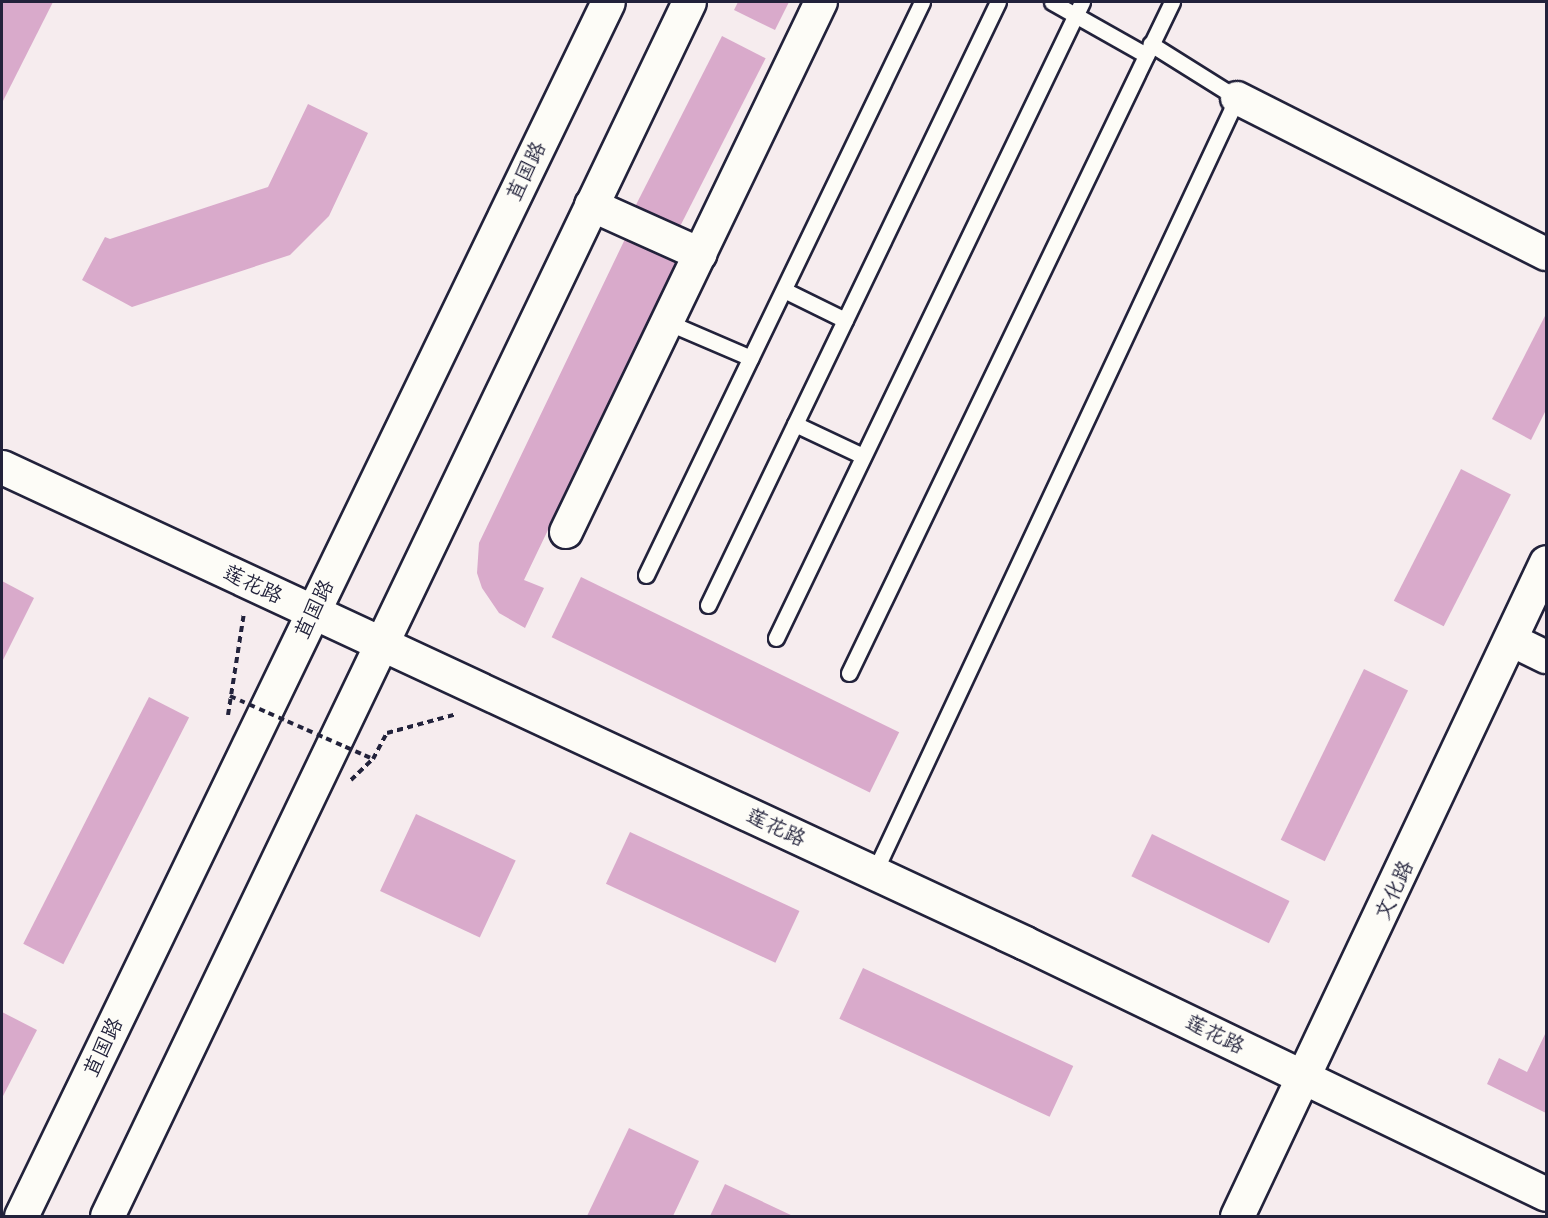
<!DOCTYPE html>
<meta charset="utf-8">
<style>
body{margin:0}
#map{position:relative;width:1548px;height:1218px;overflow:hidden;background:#f6ecee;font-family:Delius,"LXGW WenKai TC",sans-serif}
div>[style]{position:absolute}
.building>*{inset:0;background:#d9aacb;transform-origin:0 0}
.path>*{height:4px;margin-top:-2px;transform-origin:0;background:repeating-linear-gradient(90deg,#22223b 0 6px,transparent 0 10.5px)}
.roads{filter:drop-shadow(2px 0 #22223b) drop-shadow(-2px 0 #22223b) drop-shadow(0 2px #22223b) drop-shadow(0 -2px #22223b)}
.lane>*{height:15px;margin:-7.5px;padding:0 7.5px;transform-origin:7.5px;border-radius:7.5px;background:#fdfcf7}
.street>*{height:32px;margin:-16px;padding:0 16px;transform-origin:16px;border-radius:16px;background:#fdfcf7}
.secondary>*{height:33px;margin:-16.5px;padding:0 16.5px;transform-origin:16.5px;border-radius:16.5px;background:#fdfcf7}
.path-bridge>*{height:4px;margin-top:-2px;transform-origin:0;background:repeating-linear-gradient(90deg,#22223b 0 6px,transparent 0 10.5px)}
span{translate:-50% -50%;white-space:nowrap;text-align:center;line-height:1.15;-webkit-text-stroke:4.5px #fdfcf7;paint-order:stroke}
.street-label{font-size:21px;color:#22223b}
.frame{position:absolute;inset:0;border:3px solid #22223b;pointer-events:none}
</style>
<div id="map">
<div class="building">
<i style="clip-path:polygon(2px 2px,53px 2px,2px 103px)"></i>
<i style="clip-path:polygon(738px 2px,789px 2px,775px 30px,734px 10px)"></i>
<i style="left:722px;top:36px;width:49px;height:200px;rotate:27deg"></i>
<i style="clip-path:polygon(308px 104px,368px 133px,329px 216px,290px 255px,132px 307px,82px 280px,105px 237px,110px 239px,268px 187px)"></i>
<i style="clip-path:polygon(625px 239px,676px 263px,524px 580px,544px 588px,525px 628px,499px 613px,482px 588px,477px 573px,479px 543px)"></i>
<i style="clip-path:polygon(1546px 314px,1546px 410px,1531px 440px,1492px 419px)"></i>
<i style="left:1461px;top:469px;width:56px;height:148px;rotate:27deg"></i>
<i style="left:581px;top:577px;width:354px;height:67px;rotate:26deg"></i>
<i style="clip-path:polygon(2px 581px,34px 598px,2px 662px)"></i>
<i style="left:1364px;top:669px;width:49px;height:190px;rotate:26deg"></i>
<i style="left:149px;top:697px;width:45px;height:277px;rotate:27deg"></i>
<i style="left:416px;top:814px;width:110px;height:85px;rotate:25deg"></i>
<i style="left:630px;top:832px;width:187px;height:57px;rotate:25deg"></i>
<i style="left:1152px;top:834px;width:153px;height:47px;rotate:26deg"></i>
<i style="left:863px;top:968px;width:232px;height:56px;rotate:25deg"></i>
<i style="clip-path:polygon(2px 1012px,37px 1030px,2px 1098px)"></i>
<i style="clip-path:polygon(1546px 1032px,1546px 1113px,1487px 1084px,1499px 1058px,1527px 1072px)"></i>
<i style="clip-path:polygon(629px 1128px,699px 1161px,673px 1216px,587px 1216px)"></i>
<i style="clip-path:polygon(725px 1184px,793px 1216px,710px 1216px)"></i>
</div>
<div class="path">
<i style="left:228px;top:715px;width:103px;rotate:-81.1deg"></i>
<i style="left:351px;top:780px;width:30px;rotate:-44deg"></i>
<i style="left:373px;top:759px;width:30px;rotate:-62deg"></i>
<i style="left:387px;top:733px;width:73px;rotate:-15.2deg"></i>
</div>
<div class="roads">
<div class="lane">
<i style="left:1052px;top:2px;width:108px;rotate:29.4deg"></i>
<i style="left:784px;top:290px;width:68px;rotate:26.2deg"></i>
<i style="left:667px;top:322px;width:91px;rotate:23.2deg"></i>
<i style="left:795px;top:424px;width:75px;rotate:25.2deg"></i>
<i style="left:646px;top:575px;width:636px;rotate:-64.28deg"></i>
<i style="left:708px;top:605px;width:669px;rotate:-64.32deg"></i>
<i style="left:776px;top:638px;width:706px;rotate:-64.31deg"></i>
<i style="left:849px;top:673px;width:745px;rotate:-64.3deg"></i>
<i style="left:874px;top:873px;width:856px;rotate:-64.9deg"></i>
<i style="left:1237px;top:98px;width:102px;rotate:-147.9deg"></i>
</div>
<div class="street">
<i style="left:1237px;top:98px;width:346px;rotate:26.8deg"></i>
<i style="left:591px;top:205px;width:120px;rotate:24.2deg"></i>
<i style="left:566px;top:532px;width:588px;rotate:-64.31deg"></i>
<i style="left:1511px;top:640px;width:39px;rotate:26deg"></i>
</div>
<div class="secondary">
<i style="left:2px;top:467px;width:1128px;rotate:24.95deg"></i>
<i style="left:1025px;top:943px;width:578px;rotate:25.72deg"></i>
<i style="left:21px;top:1216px;width:1348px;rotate:-64.2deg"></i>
<i style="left:107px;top:1216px;width:1346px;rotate:-64.39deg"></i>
<i style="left:1237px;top:1216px;width:723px;rotate:-64.71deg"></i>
</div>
</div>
<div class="path-bridge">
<i style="left:230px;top:696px;width:156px;rotate:23.8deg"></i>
</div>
<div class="street-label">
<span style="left:526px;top:171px;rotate:-64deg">苴国路</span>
<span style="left:253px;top:584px;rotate:25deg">莲花路</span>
<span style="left:314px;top:609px;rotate:-64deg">苴国路</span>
<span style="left:776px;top:827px;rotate:25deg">莲花路</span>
<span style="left:1394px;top:890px;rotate:-65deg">文化路</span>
<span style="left:1215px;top:1034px;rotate:26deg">莲花路</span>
<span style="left:103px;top:1047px;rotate:-64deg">苴国路</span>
</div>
<div class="frame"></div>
</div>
